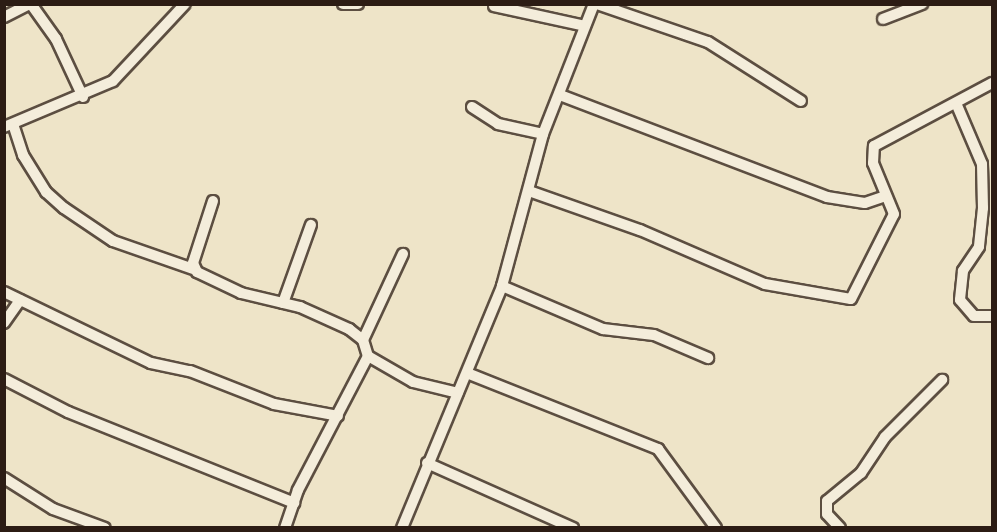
<!DOCTYPE html>
<style>
body{margin:0}
#map{position:relative;width:997px;height:532px;overflow:hidden;background:#eee4c8;font-family:Cardo,serif}
div>[style]{position:absolute}
.roads{filter:drop-shadow(2px 0 #5c4e41) drop-shadow(-2px 0 #5c4e41) drop-shadow(0 2px #5c4e41) drop-shadow(0 -2px #5c4e41)}
.minor>*{height:10px;margin:-5px;padding:0 5px;transform-origin:5px;border-radius:5px;background:#f4eddb}
span{translate:-50% -50%;white-space:nowrap;text-align:center;line-height:1.15;-webkit-text-stroke:5px #f4eddb;paint-order:stroke}
.frame{position:absolute;inset:0;border:6px solid #2c1c14;pointer-events:none}
</style>
<div id="map">
<div class="roads">
<div class="minor">
<i style="left:31px;top:4px;width:43px;rotate:54.5deg"></i>
<i style="left:56px;top:39px;width:64px;rotate:65deg"></i>
<i style="left:343px;top:4px;width:15px"></i>
<i style="left:597px;top:4px;width:117px;rotate:18.9deg"></i>
<i style="left:708px;top:42px;width:110px;rotate:32.4deg"></i>
<i style="left:494px;top:6px;width:93px;rotate:12.4deg"></i>
<i style="left:4px;top:17px;width:28px;rotate:-27deg"></i>
<i style="left:883px;top:19px;width:42px;rotate:-21deg"></i>
<i style="left:560px;top:95px;width:286px;rotate:20.9deg"></i>
<i style="left:827px;top:197px;width:38px;rotate:9deg"></i>
<i style="left:865px;top:203px;width:21px;rotate:-19deg"></i>
<i style="left:956px;top:103px;width:66px;rotate:66.9deg"></i>
<i style="left:982px;top:164px;width:44px;rotate:88.7deg"></i>
<i style="left:983px;top:208px;width:39px;rotate:96deg"></i>
<i style="left:979px;top:247px;width:29px;rotate:124deg"></i>
<i style="left:963px;top:271px;width:29px;rotate:96deg"></i>
<i style="left:960px;top:300px;width:21px;rotate:49deg"></i>
<i style="left:974px;top:316px;width:18px"></i>
<i style="left:472px;top:107px;width:31px;rotate:33deg"></i>
<i style="left:498px;top:124px;width:46px;rotate:12.5deg"></i>
<i style="left:13px;top:124px;width:33px;rotate:72deg"></i>
<i style="left:23px;top:155px;width:44px;rotate:58.1deg"></i>
<i style="left:46px;top:192px;width:24px;rotate:42deg"></i>
<i style="left:64px;top:208px;width:59px;rotate:34deg"></i>
<i style="left:113px;top:241px;width:85px;rotate:19.3deg"></i>
<i style="left:4px;top:127px;width:118px;rotate:-22.9deg"></i>
<i style="left:113px;top:81px;width:105px;rotate:-46.9deg"></i>
<i style="left:529px;top:191px;width:118px;rotate:19.4deg"></i>
<i style="left:640px;top:230px;width:136px;rotate:23.4deg"></i>
<i style="left:765px;top:284px;width:87px;rotate:9.9deg"></i>
<i style="left:851px;top:299px;width:95px;rotate:-63.2deg"></i>
<i style="left:894px;top:214px;width:55px;rotate:-112.4deg"></i>
<i style="left:873px;top:163px;width:17px;rotate:-87deg"></i>
<i style="left:874px;top:146px;width:134px;rotate:-28.1deg"></i>
<i style="left:213px;top:201px;width:65px;rotate:107.9deg"></i>
<i style="left:193px;top:263px;width:10px;rotate:66deg"></i>
<i style="left:197px;top:272px;width:49px;rotate:25.5deg"></i>
<i style="left:241px;top:293px;width:61px;rotate:13.3deg"></i>
<i style="left:300px;top:307px;width:54px;rotate:24.2deg"></i>
<i style="left:349px;top:329px;width:18px;rotate:38deg"></i>
<i style="left:363px;top:340px;width:17px;rotate:73deg"></i>
<i style="left:368px;top:356px;width:52px;rotate:30deg"></i>
<i style="left:413px;top:382px;width:46px;rotate:13.7deg"></i>
<i style="left:502px;top:286px;width:110px;rotate:23.1deg"></i>
<i style="left:603px;top:329px;width:51px;rotate:6.7deg"></i>
<i style="left:654px;top:335px;width:59px;rotate:23.1deg"></i>
<i style="left:4px;top:292px;width:163px;rotate:25.8deg"></i>
<i style="left:151px;top:363px;width:40px;rotate:12deg"></i>
<i style="left:190px;top:371px;width:90px;rotate:21.4deg"></i>
<i style="left:274px;top:404px;width:65px;rotate:10.6deg"></i>
<i style="left:283px;top:303px;width:83px;rotate:-70.3deg"></i>
<i style="left:4px;top:323px;width:28px;rotate:-55deg"></i>
<i style="left:363px;top:340px;width:95px;rotate:-65.1deg"></i>
<i style="left:467px;top:373px;width:206px;rotate:21.7deg"></i>
<i style="left:658px;top:449px;width:98px;rotate:53.7deg"></i>
<i style="left:4px;top:379px;width:72px;rotate:27.3deg"></i>
<i style="left:68px;top:412px;width:244px;rotate:21.9deg"></i>
<i style="left:427px;top:463px;width:160px;rotate:24deg"></i>
<i style="left:4px;top:478px;width:58px;rotate:32.3deg"></i>
<i style="left:53px;top:509px;width:55px;rotate:20.1deg"></i>
<i style="left:285px;top:528px;width:40px;rotate:-71.1deg"></i>
<i style="left:298px;top:490px;width:151px;rotate:-62.4deg"></i>
<i style="left:402px;top:528px;width:262px;rotate:-67.5deg"></i>
<i style="left:502px;top:286px;width:157px;rotate:-74.9deg"></i>
<i style="left:543px;top:134px;width:140px;rotate:-68.6deg"></i>
<i style="left:840px;top:528px;width:19px;rotate:-133deg"></i>
<i style="left:827px;top:514px;width:13px;rotate:-90deg"></i>
<i style="left:827px;top:501px;width:44px;rotate:-39.5deg"></i>
<i style="left:861px;top:473px;width:43px;rotate:-56.3deg"></i>
<i style="left:885px;top:437px;width:81px;rotate:-45deg"></i>
</div>
</div>
<div class="frame"></div>
</div>
